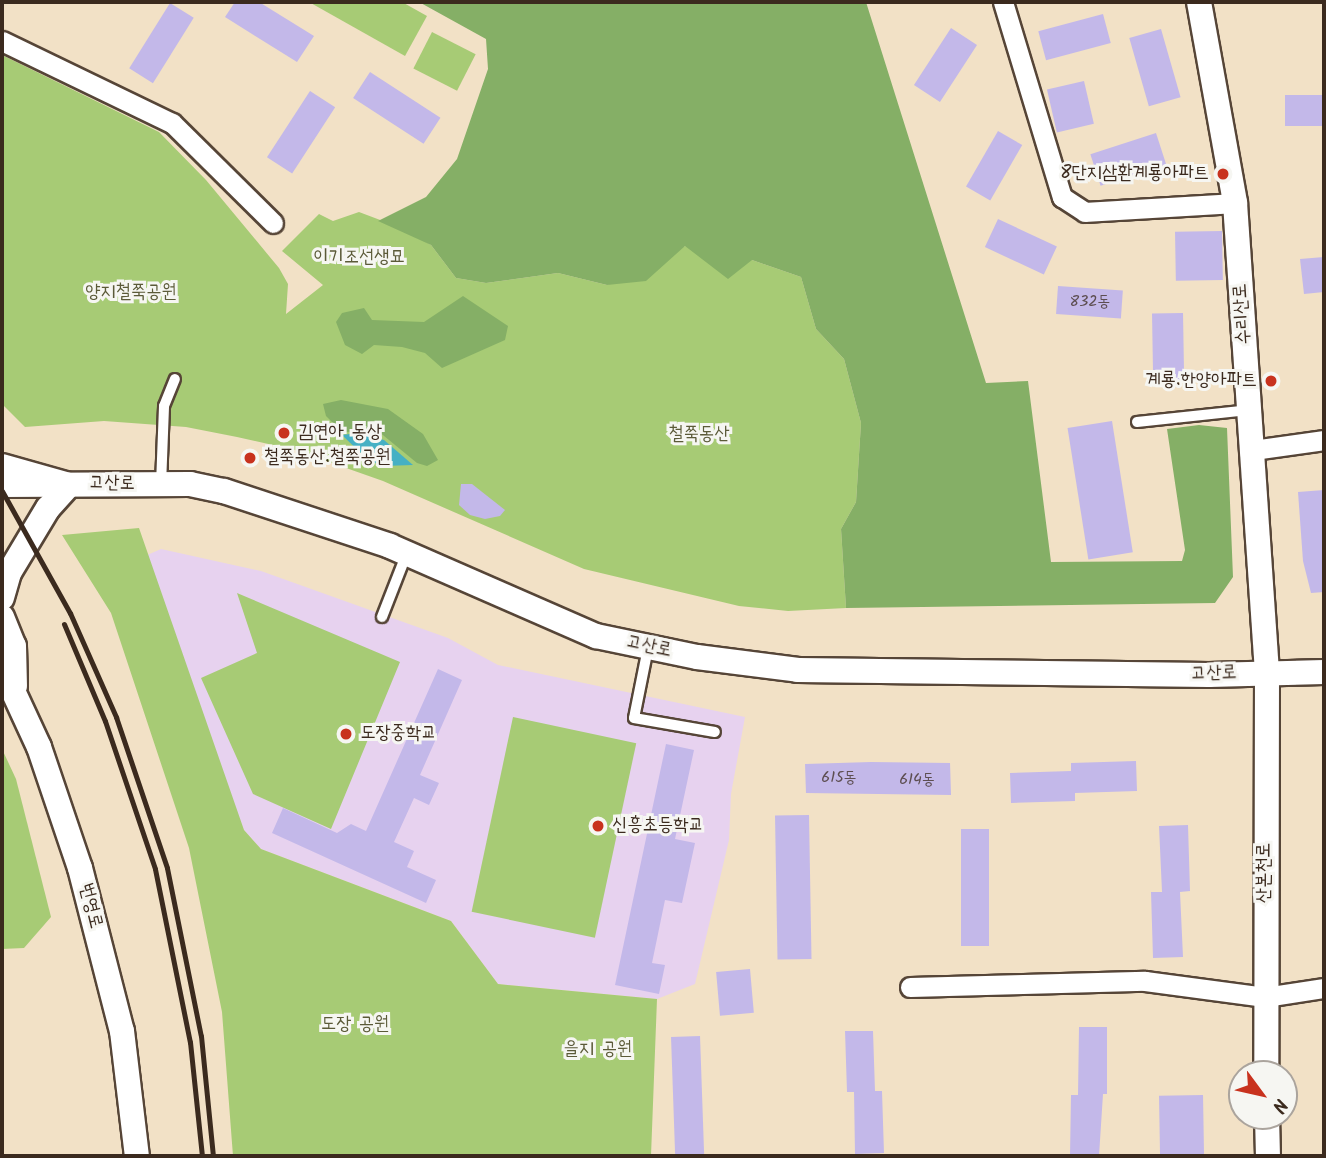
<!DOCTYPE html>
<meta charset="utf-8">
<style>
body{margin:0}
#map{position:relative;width:1326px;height:1158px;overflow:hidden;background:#f2e1c6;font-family:Kalam,"Poor Story",sans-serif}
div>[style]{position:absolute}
.built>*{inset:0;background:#e7d2ef}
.green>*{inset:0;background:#a7cb75;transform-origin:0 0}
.forest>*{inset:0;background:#85af66}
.water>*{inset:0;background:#46b0c4}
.building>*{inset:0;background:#c3b8e9;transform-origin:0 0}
.roads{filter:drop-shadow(2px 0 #564537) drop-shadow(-2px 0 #564537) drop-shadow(0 2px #564537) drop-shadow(0 -2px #564537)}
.service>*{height:10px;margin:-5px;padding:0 5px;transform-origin:5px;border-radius:5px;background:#fff}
.minor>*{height:19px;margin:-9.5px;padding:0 9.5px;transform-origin:9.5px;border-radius:9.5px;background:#fff}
.tertiary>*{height:24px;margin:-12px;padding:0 12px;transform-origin:12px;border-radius:12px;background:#fff}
.rail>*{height:5px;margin:-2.5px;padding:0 2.5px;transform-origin:2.5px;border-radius:2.5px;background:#3b2a1e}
.dots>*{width:19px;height:19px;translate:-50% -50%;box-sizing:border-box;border:4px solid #f6f6f2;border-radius:50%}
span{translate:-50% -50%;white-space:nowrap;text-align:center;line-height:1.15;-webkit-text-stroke:6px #f6f6f2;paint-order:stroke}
.number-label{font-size:16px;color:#5d4e51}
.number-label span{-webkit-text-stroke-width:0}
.poi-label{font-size:19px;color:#3b2a1e}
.right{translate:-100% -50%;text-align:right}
.left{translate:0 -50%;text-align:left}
.park-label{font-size:19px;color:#5b5a38}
.street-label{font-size:19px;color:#3b2a1e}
.frame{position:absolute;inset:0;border:4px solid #3b2a1e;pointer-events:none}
.north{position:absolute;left:1228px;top:1060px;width:70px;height:70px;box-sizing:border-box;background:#f6f6f2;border:2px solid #aba49d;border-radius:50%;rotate:123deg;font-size:19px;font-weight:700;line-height:28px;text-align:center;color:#3b2a1e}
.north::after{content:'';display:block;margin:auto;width:24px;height:32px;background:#c8321e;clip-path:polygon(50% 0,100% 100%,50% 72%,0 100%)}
</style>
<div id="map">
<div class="built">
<i style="clip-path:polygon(161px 549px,261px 571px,448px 638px,498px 665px,745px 717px,731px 794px,729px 840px,695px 984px,657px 999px,498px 984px,451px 921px,261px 849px,244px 830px,231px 797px,145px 556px)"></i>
</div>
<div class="green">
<i style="clip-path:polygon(309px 2px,402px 2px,427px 16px,405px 56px)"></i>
<i style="left:432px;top:32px;width:49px;height:41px;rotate:27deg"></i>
<i style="clip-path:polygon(2px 55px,159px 132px,206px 180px,279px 268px,288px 284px,286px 314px,323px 285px,282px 251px,319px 214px,333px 221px,359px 212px,404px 229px,431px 245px,456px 278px,486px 283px,558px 273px,607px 285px,685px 246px,752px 260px,801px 277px,816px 329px,844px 359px,861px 423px,856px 502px,841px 529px,846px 608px,788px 611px,739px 606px,584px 569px,383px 481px,295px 450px,237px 437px,186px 427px,104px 421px,25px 427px,2px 404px)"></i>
<i style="clip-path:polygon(139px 528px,244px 830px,261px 849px,451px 921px,498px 984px,657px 999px,651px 1156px,233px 1156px,222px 1012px,189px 848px,111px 613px,62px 535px)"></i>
<i style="clip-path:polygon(237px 593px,400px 662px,331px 829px,253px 794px,201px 678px,257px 653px)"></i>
<i style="left:513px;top:717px;width:126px;height:199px;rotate:12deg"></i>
<i style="clip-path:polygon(2px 749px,16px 779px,51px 917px,24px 948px,2px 949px)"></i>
</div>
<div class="forest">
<i style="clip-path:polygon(419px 2px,866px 2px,986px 383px,1028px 381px,1051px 562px,1182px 561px,1185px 550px,1167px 429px,1199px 425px,1227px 428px,1233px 577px,1215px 603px,846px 608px,841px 529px,856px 502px,861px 423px,844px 359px,816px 329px,801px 277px,752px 260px,728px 279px,685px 246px,646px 281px,607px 285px,558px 273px,486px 283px,456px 278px,431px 245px,378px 221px,426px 197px,457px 159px,488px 69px,486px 39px)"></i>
<i style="clip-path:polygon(463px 296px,508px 326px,505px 340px,442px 368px,425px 353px,402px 347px,374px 345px,362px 354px,345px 345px,336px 322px,342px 313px,364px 308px,372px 320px,424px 322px)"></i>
<i style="clip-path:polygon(341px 400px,388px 409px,423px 434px,438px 460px,427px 466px,417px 463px,378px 431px,342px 432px,326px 416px,323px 404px)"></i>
</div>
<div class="water">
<i style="clip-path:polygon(358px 433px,384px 440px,413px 465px,383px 466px,368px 460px,342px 435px)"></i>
</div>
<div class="building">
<i style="clip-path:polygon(235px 2px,259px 2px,314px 36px,297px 62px,225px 17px)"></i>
<i style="left:170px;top:3px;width:28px;height:77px;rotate:32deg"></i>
<i style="left:1103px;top:14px;width:30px;height:67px;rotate:75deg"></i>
<i style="left:951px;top:28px;width:31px;height:68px;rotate:33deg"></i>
<i style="left:1161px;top:29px;width:71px;height:33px;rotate:74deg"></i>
<i style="left:370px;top:72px;width:84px;height:31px;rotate:33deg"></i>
<i style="left:1084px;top:81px;width:44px;height:38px;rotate:77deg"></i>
<i style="left:310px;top:91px;width:30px;height:79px;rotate:33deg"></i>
<i style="left:1324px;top:95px;width:31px;height:39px;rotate:90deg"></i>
<i style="left:998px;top:131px;width:28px;height:64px;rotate:30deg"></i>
<i style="left:1156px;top:133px;width:33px;height:69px;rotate:72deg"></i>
<i style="left:998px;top:219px;width:65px;height:31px;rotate:25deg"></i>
<i style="left:1222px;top:231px;width:49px;height:47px;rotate:89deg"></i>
<i style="clip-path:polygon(1324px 257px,1324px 292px,1304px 294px,1300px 259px)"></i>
<i style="left:1058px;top:286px;width:65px;height:28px;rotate:4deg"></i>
<i style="left:1183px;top:313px;width:67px;height:31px;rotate:89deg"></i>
<i style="left:1112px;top:421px;width:133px;height:45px;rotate:81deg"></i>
<i style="clip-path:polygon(461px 484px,472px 484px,505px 510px,500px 516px,485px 519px,470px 515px,459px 505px)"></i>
<i style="clip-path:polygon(1324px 490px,1324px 592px,1311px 593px,1303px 561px,1298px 492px)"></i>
<i style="clip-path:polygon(438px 669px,462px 680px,420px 775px,439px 783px,429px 805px,414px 798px,394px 842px,414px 851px,407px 867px,436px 880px,426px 903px,272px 833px,283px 808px,337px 833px,351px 824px,366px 831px)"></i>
<i style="clip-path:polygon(666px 744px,694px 750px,675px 839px,695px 843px,682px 903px,665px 900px,652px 963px,665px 965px,659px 994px,615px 985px)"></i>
<i style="clip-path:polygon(1136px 761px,1137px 791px,1075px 793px,1075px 801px,1011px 803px,1010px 773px,1071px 771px,1071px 763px)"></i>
<i style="clip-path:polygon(871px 762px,950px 763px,951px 795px,806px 793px,805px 764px)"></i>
<i style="left:809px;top:815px;width:144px;height:34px;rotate:89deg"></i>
<i style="clip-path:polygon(1188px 825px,1190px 891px,1180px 892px,1183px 957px,1153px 958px,1151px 892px,1162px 892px,1159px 826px)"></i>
<i style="left:961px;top:829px;width:28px;height:117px"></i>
<i style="left:750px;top:969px;width:44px;height:34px;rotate:85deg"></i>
<i style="clip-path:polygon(1079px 1027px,1107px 1027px,1107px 1094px,1103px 1094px,1099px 1156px,1070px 1156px,1071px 1095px,1078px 1095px)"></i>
<i style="clip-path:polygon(845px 1031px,873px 1031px,875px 1091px,882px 1091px,884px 1153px,855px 1154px,854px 1092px,847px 1092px)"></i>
<i style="left:700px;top:1036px;width:120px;height:29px;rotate:88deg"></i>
<i style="left:1203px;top:1095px;width:61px;height:44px;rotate:89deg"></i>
</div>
<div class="roads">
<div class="service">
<i style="left:1137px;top:422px;width:114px;rotate:-6.1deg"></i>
<i style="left:161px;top:485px;width:79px;rotate:-87.8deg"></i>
<i style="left:164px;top:406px;width:29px;rotate:-68deg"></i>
<i style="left:382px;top:617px;width:69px;rotate:-68.7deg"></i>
<i style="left:648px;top:648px;width:71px;rotate:101.3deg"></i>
<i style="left:634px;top:718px;width:82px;rotate:9.8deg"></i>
</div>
<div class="minor">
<i style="left:1003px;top:2px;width:204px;rotate:73.2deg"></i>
<i style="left:1062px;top:197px;width:27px;rotate:33deg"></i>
<i style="left:1085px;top:212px;width:150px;rotate:-3.4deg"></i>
<i style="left:2px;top:41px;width:189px;rotate:25.8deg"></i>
<i style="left:172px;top:123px;width:142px;rotate:44.7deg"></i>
<i style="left:1253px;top:450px;width:72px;rotate:-8deg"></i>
<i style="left:910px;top:987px;width:235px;rotate:-1.5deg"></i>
<i style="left:1145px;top:981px;width:121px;rotate:7.6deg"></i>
<i style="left:1265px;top:997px;width:60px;rotate:-8.7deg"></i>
</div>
<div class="tertiary">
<i style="left:1199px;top:2px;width:204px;rotate:79.8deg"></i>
<i style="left:1235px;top:203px;width:469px;rotate:86.1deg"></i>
<i style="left:1267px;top:671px;width:403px;rotate:90.1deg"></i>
<i style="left:2px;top:466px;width:70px;rotate:15.8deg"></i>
<i style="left:69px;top:485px;width:31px;rotate:132deg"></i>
<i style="left:48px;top:508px;width:76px;rotate:121deg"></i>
<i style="left:9px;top:573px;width:26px;rotate:106deg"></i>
<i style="left:2px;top:485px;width:188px;rotate:-0.3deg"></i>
<i style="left:190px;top:484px;width:35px;rotate:12deg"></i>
<i style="left:224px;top:491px;width:175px;rotate:18.3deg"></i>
<i style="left:390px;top:546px;width:225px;rotate:23.6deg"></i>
<i style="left:596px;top:636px;width:103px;rotate:11.7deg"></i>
<i style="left:697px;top:657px;width:102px;rotate:7.3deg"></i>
<i style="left:798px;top:670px;width:411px;rotate:0.7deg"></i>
<i style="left:1209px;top:675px;width:115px;rotate:-1.5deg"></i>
<i style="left:2px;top:617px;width:31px;rotate:68deg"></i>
<i style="left:14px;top:646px;width:40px;rotate:88.6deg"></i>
<i style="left:2px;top:667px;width:88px;rotate:65.2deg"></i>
<i style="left:39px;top:747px;width:128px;rotate:71.3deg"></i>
<i style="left:80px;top:868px;width:168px;rotate:75.6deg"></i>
<i style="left:122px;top:1031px;width:126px;rotate:83.2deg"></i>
<i style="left:1267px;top:1116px;width:40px;rotate:88.6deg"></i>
</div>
</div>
<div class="rail">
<i style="left:2px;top:491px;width:140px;rotate:60.9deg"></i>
<i style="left:70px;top:613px;width:114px;rotate:66.1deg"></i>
<i style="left:116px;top:717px;width:159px;rotate:71.3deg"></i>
<i style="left:167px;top:868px;width:171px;rotate:78.6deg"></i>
<i style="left:201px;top:1036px;width:121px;rotate:84.3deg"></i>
<i style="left:64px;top:624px;width:105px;rotate:67.1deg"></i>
<i style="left:105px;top:721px;width:156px;rotate:71.3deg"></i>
<i style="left:155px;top:869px;width:177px;rotate:78.6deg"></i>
<i style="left:190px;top:1042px;width:115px;rotate:84deg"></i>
</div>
<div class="dots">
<i style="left:1223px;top:174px;background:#c8321e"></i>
<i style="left:1271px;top:381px;background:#c8321e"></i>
<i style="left:284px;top:433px;background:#c8321e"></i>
<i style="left:250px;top:458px;background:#c8321e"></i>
<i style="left:346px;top:734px;background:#c8321e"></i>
<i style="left:598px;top:826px;background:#c8321e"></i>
</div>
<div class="number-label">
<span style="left:1090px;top:302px">832동</span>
<span style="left:839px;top:778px">615동</span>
<span style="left:917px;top:780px">614동</span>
</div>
<div class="poi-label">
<span class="right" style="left:1209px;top:174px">8단지삼환계룡아파트</span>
<span class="right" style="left:1257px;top:381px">계룡.한양아파트</span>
<span class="left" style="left:298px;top:433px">김연아 동상</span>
<span class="left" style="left:264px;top:458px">철쭉동산.철쭉공원</span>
<span class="left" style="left:360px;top:734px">도장중학교</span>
<span class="left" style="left:612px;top:826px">신흥초등학교</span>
</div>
<div class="park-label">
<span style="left:359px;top:258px">이기조선생묘</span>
<span style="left:131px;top:293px">양지철쭉공원</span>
<span style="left:699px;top:435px">철쭉동산</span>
<span style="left:355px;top:1025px">도장 공원</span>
<span style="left:598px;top:1050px">을지 공원</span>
</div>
<div class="street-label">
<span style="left:1243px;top:314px;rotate:-94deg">수리산로</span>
<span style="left:112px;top:484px;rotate:1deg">고산로</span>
<span style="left:649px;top:647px;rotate:12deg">고산로</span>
<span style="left:1214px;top:674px;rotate:-2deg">고산로</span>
<span style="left:1265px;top:873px;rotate:-90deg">산본천로</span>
<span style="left:90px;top:906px;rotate:76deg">번영로</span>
</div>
<div class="frame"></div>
<div class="north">N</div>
</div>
